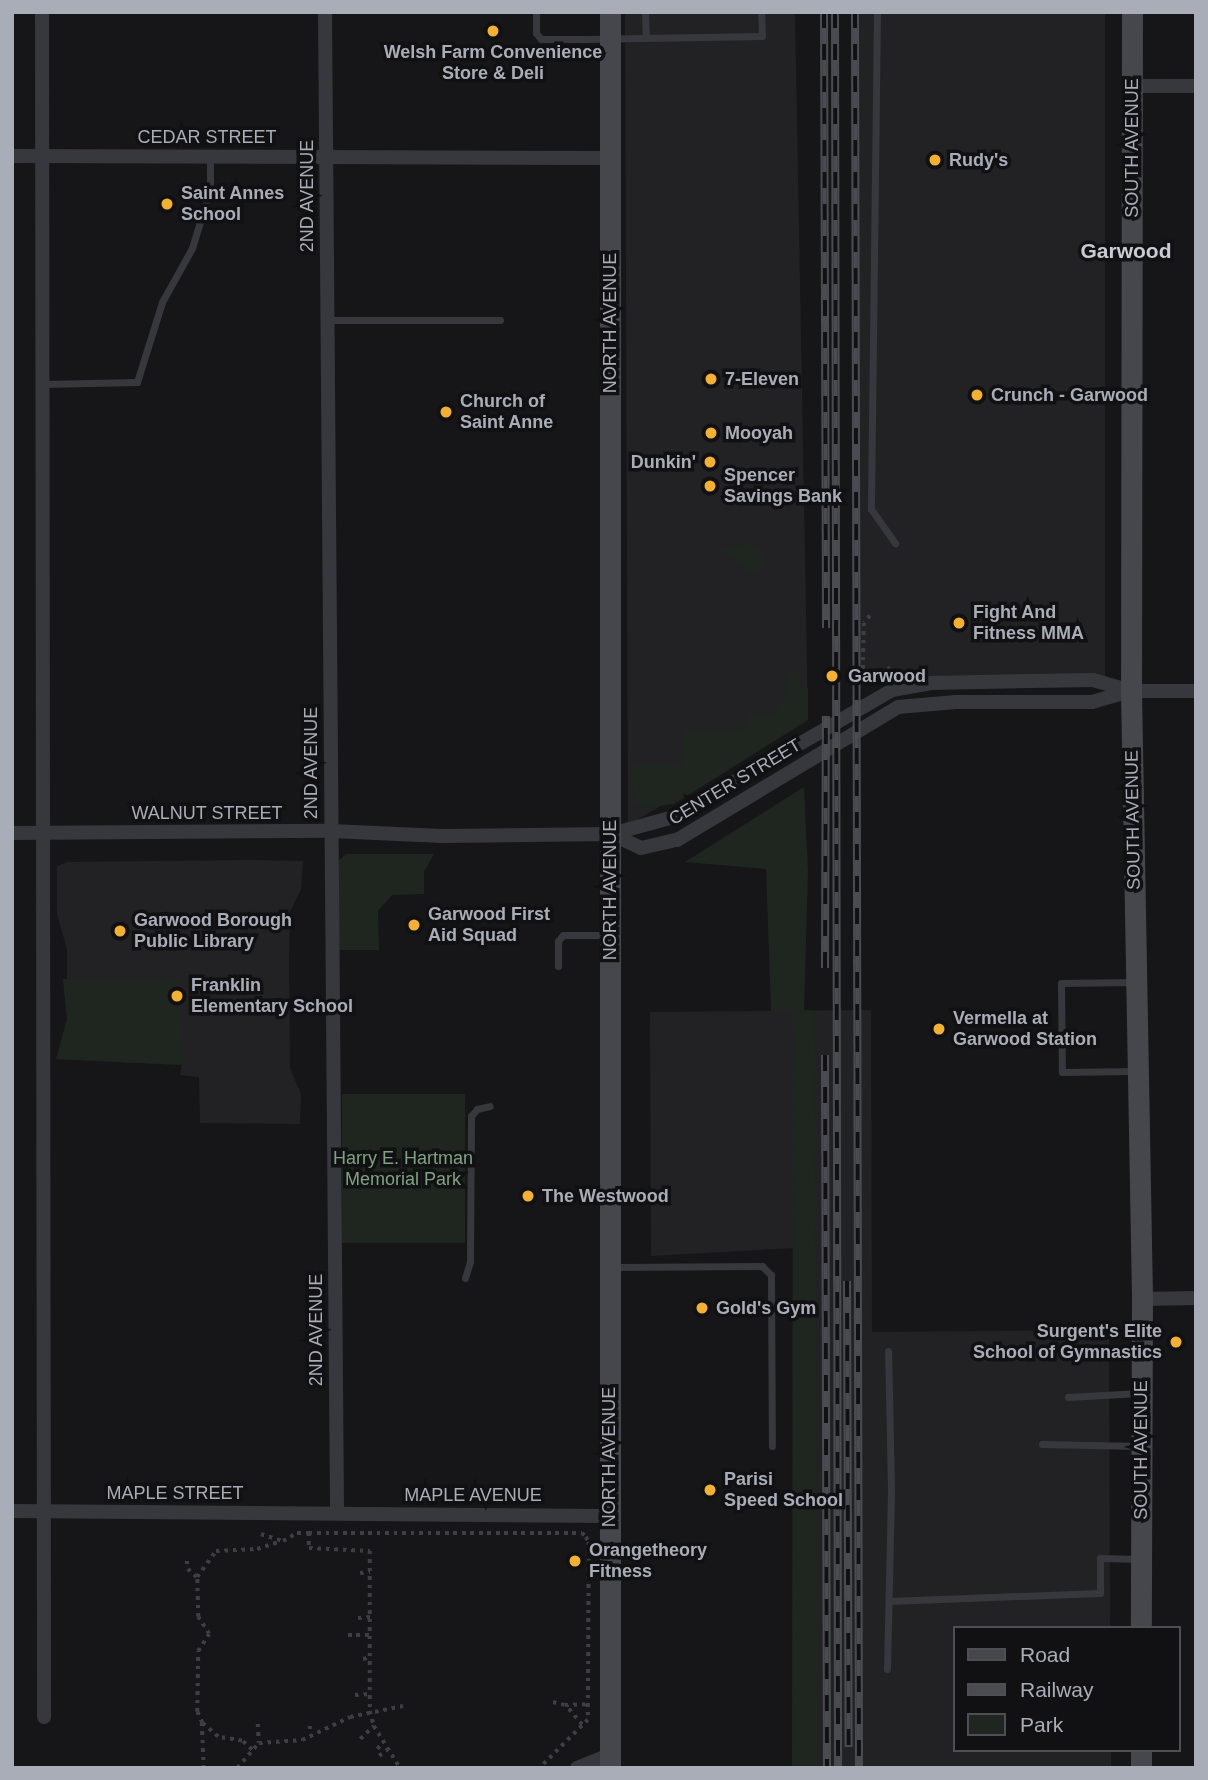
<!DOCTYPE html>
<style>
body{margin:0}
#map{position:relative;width:1208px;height:1780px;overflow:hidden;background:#161618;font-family:Helvetica,sans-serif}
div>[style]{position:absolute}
.built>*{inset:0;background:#222225;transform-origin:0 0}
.green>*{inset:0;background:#1e261f;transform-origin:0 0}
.path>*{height:3.5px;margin-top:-1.75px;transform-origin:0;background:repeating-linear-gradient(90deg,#3d3f44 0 3.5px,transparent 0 8.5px)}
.service>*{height:7px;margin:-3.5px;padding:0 3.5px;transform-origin:3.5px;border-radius:3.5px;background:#37383d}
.minor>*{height:14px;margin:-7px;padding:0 7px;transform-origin:7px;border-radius:7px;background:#37383d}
.secondary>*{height:21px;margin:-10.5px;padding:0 10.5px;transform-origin:10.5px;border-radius:10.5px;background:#45474d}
.rail>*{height:8px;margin-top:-4px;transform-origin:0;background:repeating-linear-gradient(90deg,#111113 0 16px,#4a4c52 0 32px);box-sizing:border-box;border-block:2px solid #4a4c52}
.dots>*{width:19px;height:19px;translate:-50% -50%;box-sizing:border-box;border:4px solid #111113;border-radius:50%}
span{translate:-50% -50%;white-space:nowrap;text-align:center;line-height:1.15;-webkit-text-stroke:7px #111113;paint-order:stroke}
.poi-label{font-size:18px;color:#a8adb8;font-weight:700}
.left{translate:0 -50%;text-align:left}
.right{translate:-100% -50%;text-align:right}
.street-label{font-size:18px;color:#a8adb8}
.park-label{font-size:18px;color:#7fa381}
.quarter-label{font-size:21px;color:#c9ccd4;font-weight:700}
.frame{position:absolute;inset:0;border:14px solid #a8adb8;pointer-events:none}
.legend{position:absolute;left:953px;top:1626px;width:228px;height:126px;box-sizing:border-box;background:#111113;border:2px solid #4d4f55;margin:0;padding:9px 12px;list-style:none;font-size:21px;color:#a8adb8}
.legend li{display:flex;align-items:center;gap:14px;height:35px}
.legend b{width:35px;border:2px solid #4d4f55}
</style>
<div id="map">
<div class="built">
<i style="clip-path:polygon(625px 12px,795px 12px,808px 720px,628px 825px)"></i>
<i style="left:853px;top:12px;width:252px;height:666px"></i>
<i style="clip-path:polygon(248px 860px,303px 861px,301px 889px,290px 912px,289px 960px,290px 1068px,301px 1094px,300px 1124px,200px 1123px,199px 1077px,180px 1075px,182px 1065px,56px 1059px,67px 1020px,67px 949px,57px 915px,57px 866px,67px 862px)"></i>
<i style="clip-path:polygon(871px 1010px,872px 1332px,1109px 1330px,1110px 1628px,954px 1628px,954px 1750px,1111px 1750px,1111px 1768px,817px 1768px,813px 1247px,651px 1256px,650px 1012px)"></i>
</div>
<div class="green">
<i style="clip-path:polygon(743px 545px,751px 545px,761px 551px,765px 564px,762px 569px,749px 572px,719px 549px)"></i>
<i style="clip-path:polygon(786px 673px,800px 673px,800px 688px,808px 688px,808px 720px,674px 804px,644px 808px,634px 803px,631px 765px,683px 765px,684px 730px,747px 729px,748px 713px,770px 715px,786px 698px)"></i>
<i style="clip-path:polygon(804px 787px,808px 872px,804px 1010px,815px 1011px,818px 1768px,792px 1768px,793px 1011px,771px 1011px,766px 869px,685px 862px)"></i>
<i style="clip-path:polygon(346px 854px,434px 854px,424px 872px,424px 894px,392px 895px,378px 911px,379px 950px,337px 950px,339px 860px)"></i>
<i style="clip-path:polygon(63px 979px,179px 979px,183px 1065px,56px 1059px,67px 1020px)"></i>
<i style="left:342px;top:1094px;width:123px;height:149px"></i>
</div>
<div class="path">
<i style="left:870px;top:616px;width:9px;rotate:131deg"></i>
<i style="left:864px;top:623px;width:54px;rotate:91.1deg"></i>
<i style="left:863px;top:677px;width:29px;rotate:-18deg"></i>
<i style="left:309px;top:1533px;width:273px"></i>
<i style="left:582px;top:1533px;width:6px;rotate:45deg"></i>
<i style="left:586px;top:1537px;width:6px;rotate:59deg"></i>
<i style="left:589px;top:1542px;width:178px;rotate:90.3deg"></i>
<i style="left:588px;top:1720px;width:68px;rotate:135deg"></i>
<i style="left:261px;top:1534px;width:23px;rotate:18deg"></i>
<i style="left:283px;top:1541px;width:16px;rotate:-30deg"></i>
<i style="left:297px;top:1533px;width:12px"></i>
<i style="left:309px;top:1533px;width:15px;rotate:90deg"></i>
<i style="left:309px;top:1548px;width:61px;rotate:2.8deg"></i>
<i style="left:370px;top:1551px;width:160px;rotate:90deg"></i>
<i style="left:370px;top:1711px;width:16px;rotate:75deg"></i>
<i style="left:374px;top:1726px;width:49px;rotate:58.2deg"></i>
<i style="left:187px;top:1561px;width:8px;rotate:83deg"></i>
<i style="left:188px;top:1569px;width:12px;rotate:42deg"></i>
<i style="left:360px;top:1573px;width:10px;rotate:-6deg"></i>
<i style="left:358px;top:1618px;width:13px;rotate:-4deg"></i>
<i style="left:348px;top:1635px;width:21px"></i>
<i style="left:363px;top:1659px;width:8px;rotate:-14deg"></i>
<i style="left:355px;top:1695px;width:15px;rotate:-4deg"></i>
<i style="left:553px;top:1702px;width:12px;rotate:14deg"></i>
<i style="left:202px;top:1723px;width:45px;rotate:87.5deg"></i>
<i style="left:258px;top:1724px;width:19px;rotate:87deg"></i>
<i style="left:582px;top:1725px;width:26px;rotate:-130deg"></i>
<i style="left:565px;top:1705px;width:23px;rotate:-2deg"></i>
<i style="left:310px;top:1726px;width:8px;rotate:83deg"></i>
<i style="left:360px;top:1739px;width:19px;rotate:-43deg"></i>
<i style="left:377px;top:1749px;width:8px;rotate:-45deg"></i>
<i style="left:252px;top:1750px;width:13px;rotate:-138deg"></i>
<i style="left:242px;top:1741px;width:24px;rotate:-171deg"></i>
<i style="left:218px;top:1737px;width:21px;rotate:-139deg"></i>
<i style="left:202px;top:1723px;width:12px;rotate:-114deg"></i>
<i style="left:197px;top:1712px;width:61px;rotate:-89.1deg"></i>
<i style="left:198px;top:1651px;width:20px;rotate:-57deg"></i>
<i style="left:209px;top:1634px;width:20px;rotate:-123deg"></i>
<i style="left:198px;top:1617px;width:40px;rotate:-91.4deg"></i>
<i style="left:197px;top:1577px;width:32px;rotate:-54deg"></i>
<i style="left:216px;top:1551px;width:41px;rotate:-2.8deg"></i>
<i style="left:257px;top:1549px;width:25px;rotate:-18deg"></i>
<i style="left:379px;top:1756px;width:10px;rotate:-37deg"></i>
<i style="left:237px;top:1768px;width:33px;rotate:-49deg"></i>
<i style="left:259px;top:1743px;width:43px;rotate:-4deg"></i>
<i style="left:302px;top:1740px;width:53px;rotate:-25.6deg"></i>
<i style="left:350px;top:1717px;width:54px;rotate:-11.7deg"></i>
</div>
<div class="service">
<i style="left:536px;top:12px;width:21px;rotate:90deg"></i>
<i style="left:536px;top:33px;width:8px;rotate:50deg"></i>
<i style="left:541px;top:39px;width:44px"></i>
<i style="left:585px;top:39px;width:177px;rotate:-1deg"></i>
<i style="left:762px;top:36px;width:24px;rotate:-92deg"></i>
<i style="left:645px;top:12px;width:25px;rotate:88deg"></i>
<i style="left:877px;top:12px;width:497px;rotate:90.7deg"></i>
<i style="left:871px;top:509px;width:42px;rotate:54.8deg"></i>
<i style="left:328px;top:320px;width:172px"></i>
<i style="left:43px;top:384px;width:94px;rotate:-1.2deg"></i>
<i style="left:137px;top:382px;width:84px;rotate:-72.6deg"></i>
<i style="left:162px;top:302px;width:62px;rotate:-60.9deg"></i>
<i style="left:192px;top:248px;width:62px;rotate:-73deg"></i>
<i style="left:210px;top:189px;width:33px;rotate:-90deg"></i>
<i style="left:558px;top:966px;width:25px;rotate:-90deg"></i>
<i style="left:558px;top:941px;width:8px;rotate:-50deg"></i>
<i style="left:563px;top:935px;width:43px"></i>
<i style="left:1135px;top:982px;width:74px;rotate:179.2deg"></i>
<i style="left:1061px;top:983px;width:89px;rotate:89.4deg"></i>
<i style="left:1062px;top:1072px;width:74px;rotate:-0.8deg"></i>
<i style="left:613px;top:1267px;width:149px;rotate:-0.4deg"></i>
<i style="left:762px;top:1266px;width:13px;rotate:45deg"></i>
<i style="left:771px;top:1275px;width:171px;rotate:89.7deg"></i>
<i style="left:465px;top:1278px;width:17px;rotate:-73deg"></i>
<i style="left:470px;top:1262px;width:146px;rotate:-89.6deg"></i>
<i style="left:471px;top:1116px;width:9px;rotate:-49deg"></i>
<i style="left:477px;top:1109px;width:13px;rotate:-13deg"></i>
<i style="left:1068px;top:1397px;width:72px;rotate:-3.2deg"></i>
<i style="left:1042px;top:1444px;width:97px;rotate:1.2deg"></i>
<i style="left:889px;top:1601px;width:211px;rotate:-2.2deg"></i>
<i style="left:1100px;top:1593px;width:35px;rotate:-90deg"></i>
<i style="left:1100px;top:1558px;width:40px;rotate:1.4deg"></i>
<i style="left:887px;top:1669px;width:180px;rotate:-88.7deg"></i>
<i style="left:891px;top:1489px;width:138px;rotate:-91.2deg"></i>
</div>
<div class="minor">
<i style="left:42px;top:12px;width:1705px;rotate:89.93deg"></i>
<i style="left:325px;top:12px;width:1501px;rotate:89.54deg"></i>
<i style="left:1132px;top:86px;width:64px"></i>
<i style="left:12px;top:156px;width:599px;rotate:0.19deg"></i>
<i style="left:12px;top:833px;width:319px;rotate:-0.4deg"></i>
<i style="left:331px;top:831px;width:111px;rotate:2.6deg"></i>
<i style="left:442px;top:836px;width:169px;rotate:-0.7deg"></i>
<i style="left:611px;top:834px;width:65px;rotate:-15.1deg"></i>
<i style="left:674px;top:817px;width:252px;rotate:-30.2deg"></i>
<i style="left:892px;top:690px;width:40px;rotate:-10deg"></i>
<i style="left:931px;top:683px;width:162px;rotate:-1.1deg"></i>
<i style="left:1093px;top:680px;width:40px;rotate:16deg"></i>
<i style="left:1131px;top:691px;width:65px"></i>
<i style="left:611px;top:834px;width:33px;rotate:25deg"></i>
<i style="left:641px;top:848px;width:37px;rotate:-13deg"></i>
<i style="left:677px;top:840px;width:258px;rotate:-31deg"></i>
<i style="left:898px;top:707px;width:58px;rotate:-4.9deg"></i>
<i style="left:956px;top:702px;width:136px"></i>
<i style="left:1092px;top:702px;width:40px;rotate:-16deg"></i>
<i style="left:1142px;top:1299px;width:54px;rotate:-1.1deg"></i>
<i style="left:12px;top:1511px;width:597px;rotate:0.48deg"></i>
<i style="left:577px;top:1768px;width:35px;rotate:-22deg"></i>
</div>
<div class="secondary">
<i style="left:610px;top:12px;width:1756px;rotate:90deg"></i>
<i style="left:1132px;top:12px;width:679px;rotate:90.08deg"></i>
<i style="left:1131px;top:691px;width:608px;rotate:88.96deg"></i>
<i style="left:1142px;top:1299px;width:329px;rotate:90.2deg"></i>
<i style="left:1141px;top:1750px;width:18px;rotate:90deg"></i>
</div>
<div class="rail">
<i style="left:824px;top:12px;width:616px;rotate:89.81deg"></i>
<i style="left:835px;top:12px;width:1756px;rotate:89.9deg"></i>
<i style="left:855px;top:12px;width:1756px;rotate:89.87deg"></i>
<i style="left:825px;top:968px;width:252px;rotate:-89.8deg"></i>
<i style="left:825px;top:1055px;width:713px;rotate:89.84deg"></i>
<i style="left:847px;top:1281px;width:466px;rotate:89.8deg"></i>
</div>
<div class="dots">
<i style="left:493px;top:31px;background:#f2b134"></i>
<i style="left:935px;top:160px;background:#f2b134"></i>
<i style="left:167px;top:204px;background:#f2b134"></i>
<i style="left:711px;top:379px;background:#f2b134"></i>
<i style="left:977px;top:395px;background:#f2b134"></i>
<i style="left:446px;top:412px;background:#f2b134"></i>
<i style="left:711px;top:433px;background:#f2b134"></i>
<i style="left:710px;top:462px;background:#f2b134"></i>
<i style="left:710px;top:486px;background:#f2b134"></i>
<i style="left:959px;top:623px;background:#f2b134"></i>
<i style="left:832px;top:676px;background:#f2b134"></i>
<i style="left:414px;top:925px;background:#f2b134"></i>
<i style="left:120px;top:931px;background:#f2b134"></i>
<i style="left:177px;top:996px;background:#f2b134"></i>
<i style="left:939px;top:1029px;background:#f2b134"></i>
<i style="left:528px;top:1196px;background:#f2b134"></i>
<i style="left:702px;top:1308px;background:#f2b134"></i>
<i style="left:1176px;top:1342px;background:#f2b134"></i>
<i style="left:710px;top:1490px;background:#f2b134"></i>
<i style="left:575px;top:1561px;background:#f2b134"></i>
</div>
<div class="poi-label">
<span style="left:493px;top:63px">Welsh Farm Convenience<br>Store &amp; Deli</span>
<span class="left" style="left:949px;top:160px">Rudy's</span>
<span class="left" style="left:181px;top:204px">Saint Annes<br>School</span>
<span class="left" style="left:725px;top:379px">7-Eleven</span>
<span class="left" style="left:991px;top:395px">Crunch - Garwood</span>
<span class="left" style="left:460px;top:412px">Church of<br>Saint Anne</span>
<span class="left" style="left:725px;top:433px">Mooyah</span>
<span class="right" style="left:696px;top:462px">Dunkin'</span>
<span class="left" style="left:724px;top:486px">Spencer<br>Savings Bank</span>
<span class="left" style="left:973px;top:623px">Fight And<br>Fitness MMA</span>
<span class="left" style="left:848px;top:676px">Garwood</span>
<span class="left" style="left:428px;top:925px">Garwood First<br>Aid Squad</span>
<span class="left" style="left:134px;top:931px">Garwood Borough<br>Public Library</span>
<span class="left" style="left:191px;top:996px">Franklin<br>Elementary School</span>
<span class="left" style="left:953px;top:1029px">Vermella at<br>Garwood Station</span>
<span class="left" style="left:542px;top:1196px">The Westwood</span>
<span class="left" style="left:716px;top:1308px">Gold's Gym</span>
<span class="right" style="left:1162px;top:1342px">Surgent's Elite<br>School of Gymnastics</span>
<span class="left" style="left:724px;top:1490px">Parisi<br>Speed School</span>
<span class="left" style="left:589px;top:1561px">Orangetheory<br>Fitness</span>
</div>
<div class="street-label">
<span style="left:207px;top:137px">CEDAR STREET</span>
<span style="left:1132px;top:148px;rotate:-90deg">SOUTH AVENUE</span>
<span style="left:307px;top:196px;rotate:-90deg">2ND AVENUE</span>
<span style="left:610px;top:323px;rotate:-90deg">NORTH AVENUE</span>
<span style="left:311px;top:763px;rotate:-90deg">2ND AVENUE</span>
<span style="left:735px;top:782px;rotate:-31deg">CENTER STREET</span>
<span style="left:207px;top:813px">WALNUT STREET</span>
<span style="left:1133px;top:820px;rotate:-91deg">SOUTH AVENUE</span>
<span style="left:610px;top:890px;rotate:-90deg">NORTH AVENUE</span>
<span style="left:316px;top:1330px;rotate:-90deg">2ND AVENUE</span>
<span style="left:1141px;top:1450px;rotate:-90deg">SOUTH AVENUE</span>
<span style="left:609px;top:1457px;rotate:-90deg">NORTH AVENUE</span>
<span style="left:175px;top:1493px">MAPLE STREET</span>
<span style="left:473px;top:1495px">MAPLE AVENUE</span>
</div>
<div class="park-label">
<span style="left:403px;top:1169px">Harry E. Hartman<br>Memorial Park</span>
</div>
<div class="quarter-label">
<span style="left:1126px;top:251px">Garwood</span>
</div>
<div class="frame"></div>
<ul class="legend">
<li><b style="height:9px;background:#45474d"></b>Road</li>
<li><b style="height:9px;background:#4a4c52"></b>Railway</li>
<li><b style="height:19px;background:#1e261f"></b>Park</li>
</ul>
</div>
